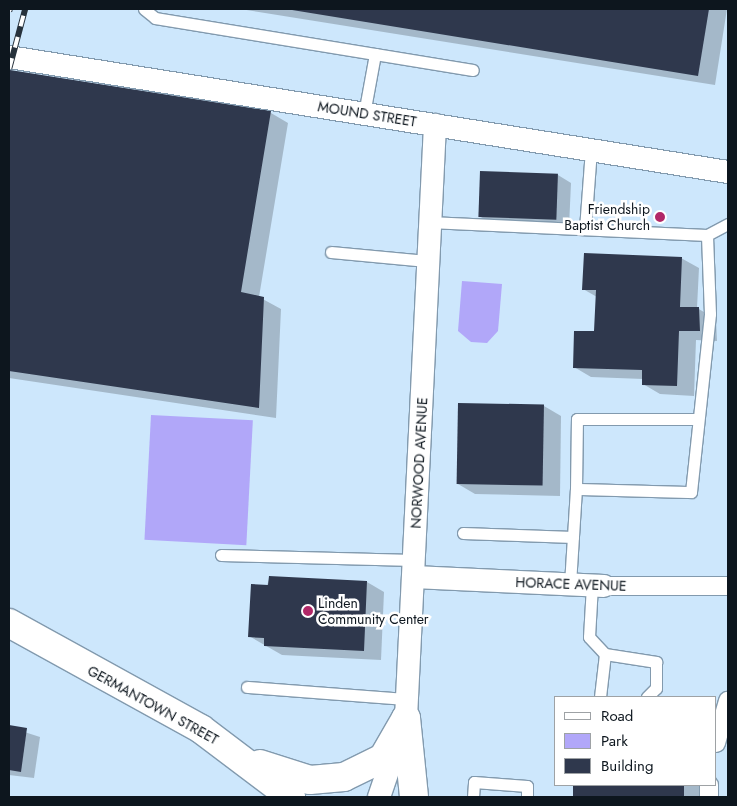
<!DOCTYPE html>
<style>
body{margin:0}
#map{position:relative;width:737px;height:806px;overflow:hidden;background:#cde7fc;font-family:Jost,sans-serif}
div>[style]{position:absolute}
.green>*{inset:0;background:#b1a7f9;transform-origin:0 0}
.shadow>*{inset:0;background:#0003;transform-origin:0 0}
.building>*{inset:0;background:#2f384d;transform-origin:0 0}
.roads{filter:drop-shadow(1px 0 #829aae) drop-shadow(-1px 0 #829aae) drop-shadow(0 1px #829aae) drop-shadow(0 -1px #829aae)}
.service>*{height:11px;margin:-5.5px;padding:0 5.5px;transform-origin:5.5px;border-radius:5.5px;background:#fff}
.pedestrian>*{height:18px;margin:-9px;padding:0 9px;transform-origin:9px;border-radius:9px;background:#fff}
.minor>*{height:22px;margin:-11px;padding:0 11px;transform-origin:11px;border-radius:11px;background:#fff}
.primary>*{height:28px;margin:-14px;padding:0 14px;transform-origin:14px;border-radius:14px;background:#fff}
.rail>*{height:5.5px;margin-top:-2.75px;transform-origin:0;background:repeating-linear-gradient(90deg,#fff 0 11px,#27323c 0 22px);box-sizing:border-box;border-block:1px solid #27323c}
.dots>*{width:14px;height:14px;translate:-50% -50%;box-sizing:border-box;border:2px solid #fff;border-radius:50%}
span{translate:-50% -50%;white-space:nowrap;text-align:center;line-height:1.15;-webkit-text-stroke:5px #fff;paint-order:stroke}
.street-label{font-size:14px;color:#0d161e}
.poi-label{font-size:14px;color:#0d161e}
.right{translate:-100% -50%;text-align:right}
.left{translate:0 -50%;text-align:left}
.frame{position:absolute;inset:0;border:10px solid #0d161e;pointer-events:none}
.legend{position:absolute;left:554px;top:696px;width:162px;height:90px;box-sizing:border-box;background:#fff;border:1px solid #9ea2a5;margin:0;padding:6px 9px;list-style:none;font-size:15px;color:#0d161e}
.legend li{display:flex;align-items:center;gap:10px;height:25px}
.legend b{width:25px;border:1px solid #9ea2a5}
</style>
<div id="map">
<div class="green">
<i style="clip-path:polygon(462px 281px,502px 284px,498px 331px,487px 343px,471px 342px,458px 331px)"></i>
<i style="left:151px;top:415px;width:102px;height:125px;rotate:3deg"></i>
</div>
<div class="shadow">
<i style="clip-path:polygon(240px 9px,727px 9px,715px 85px)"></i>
<i style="clip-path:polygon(11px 72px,271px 113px,288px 123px,259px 297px,281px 309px,276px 418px,9px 378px)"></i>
<i style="clip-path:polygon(558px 175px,571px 183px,569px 227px,493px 224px,479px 216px)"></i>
<i style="clip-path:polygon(681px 258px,699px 268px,697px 308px,716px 319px,717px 341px,696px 340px,694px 396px,660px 394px,643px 384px,643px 379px,591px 377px,574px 367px,595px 333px,597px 297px,583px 289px)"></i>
<i style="clip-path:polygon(460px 404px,544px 406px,561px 416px,560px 496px,475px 494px,458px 484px)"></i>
<i style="clip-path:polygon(270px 577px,367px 582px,384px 592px,381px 660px,282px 655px,249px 636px)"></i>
<i style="clip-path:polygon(9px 727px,40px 737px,34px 778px,9px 775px)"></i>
<i style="left:574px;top:785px;width:128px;height:12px"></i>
</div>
<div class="building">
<i style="clip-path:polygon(286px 9px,709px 9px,698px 76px)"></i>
<i style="clip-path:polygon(10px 70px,271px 111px,241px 292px,264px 297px,259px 408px,9px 371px)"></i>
<i style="left:480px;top:171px;width:78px;height:46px;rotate:2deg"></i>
<i style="clip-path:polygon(584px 253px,682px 257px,680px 307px,699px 307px,700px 331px,679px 331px,677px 386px,642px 385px,642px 370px,573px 368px,574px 331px,594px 331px,596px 290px,582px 290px)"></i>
<i style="left:458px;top:403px;width:86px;height:81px;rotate:1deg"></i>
<i style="clip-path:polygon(269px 576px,367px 581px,364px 651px,264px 646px,264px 638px,248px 637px,251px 584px,268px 585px)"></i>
<i style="clip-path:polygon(9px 725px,27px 728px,21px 772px,9px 770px)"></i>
<i style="left:573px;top:785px;width:111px;height:12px"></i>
</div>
<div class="roads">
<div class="service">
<i style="left:144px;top:9px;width:14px;rotate:39deg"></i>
<i style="left:155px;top:18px;width:223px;rotate:9.3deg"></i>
<i style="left:364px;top:114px;width:61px;rotate:-79.6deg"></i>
<i style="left:375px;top:54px;width:99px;rotate:9.3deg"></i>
<i style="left:429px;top:222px;width:278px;rotate:2.7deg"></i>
<i style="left:707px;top:235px;width:24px;rotate:-28deg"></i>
<i style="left:585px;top:229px;width:79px;rotate:-85.7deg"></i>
<i style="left:331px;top:252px;width:96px;rotate:5.4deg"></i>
<i style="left:576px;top:489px;width:70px;rotate:-89.2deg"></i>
<i style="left:577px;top:419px;width:119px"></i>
<i style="left:463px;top:533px;width:110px;rotate:2.1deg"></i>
<i style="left:221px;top:555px;width:193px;rotate:1.5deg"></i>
<i style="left:570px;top:584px;width:95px;rotate:-86.4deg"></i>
<i style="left:576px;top:489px;width:115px;rotate:1.5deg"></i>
<i style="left:691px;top:492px;width:179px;rotate:-83.9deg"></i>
<i style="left:710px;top:314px;width:79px;rotate:-92.2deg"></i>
<i style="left:592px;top:585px;width:52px;rotate:93.3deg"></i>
<i style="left:589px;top:637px;width:23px;rotate:47deg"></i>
<i style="left:605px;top:654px;width:52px;rotate:8.9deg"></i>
<i style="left:656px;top:662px;width:26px;rotate:90deg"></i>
<i style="left:656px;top:688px;width:13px;rotate:135deg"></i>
<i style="left:247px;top:687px;width:160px;rotate:4.3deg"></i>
<i style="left:600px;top:697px;width:43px;rotate:-83.4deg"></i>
<i style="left:473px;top:797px;width:15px;rotate:-86deg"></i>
<i style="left:474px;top:782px;width:53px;rotate:4.3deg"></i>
<i style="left:527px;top:786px;width:11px;rotate:90deg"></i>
</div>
<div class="pedestrian">
<i style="left:604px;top:586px;width:124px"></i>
<i style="left:716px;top:743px;width:44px;rotate:-74.1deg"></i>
<i style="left:709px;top:797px;width:12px;rotate:-90deg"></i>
</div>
<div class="minor">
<i style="left:9px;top:57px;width:728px;rotate:9.09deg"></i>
<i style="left:414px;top:577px;width:190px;rotate:2.7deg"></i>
<i style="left:379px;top:797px;width:83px;rotate:-71.1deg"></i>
<i style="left:406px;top:718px;width:594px;rotate:-87.2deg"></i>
</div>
<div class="primary">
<i style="left:9px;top:623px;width:219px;rotate:28.9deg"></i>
<i style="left:201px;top:729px;width:113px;rotate:37.1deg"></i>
<i style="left:406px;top:718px;width:79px;rotate:84.2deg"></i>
<i style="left:260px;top:764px;width:52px;rotate:17.7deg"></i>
<i style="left:310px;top:780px;width:34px;rotate:-5deg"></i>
<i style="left:344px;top:777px;width:43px;rotate:-26deg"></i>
<i style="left:383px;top:758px;width:46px;rotate:-60.1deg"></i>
</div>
</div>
<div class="rail">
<i style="left:9px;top:11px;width:2px;rotate:-63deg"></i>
<i style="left:9px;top:69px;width:62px;rotate:-75.1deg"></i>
</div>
<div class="dots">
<i style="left:660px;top:217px;background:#b12868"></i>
<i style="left:308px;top:611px;background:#b12868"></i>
</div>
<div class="street-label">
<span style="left:367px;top:114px;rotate:9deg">MOUND STREET</span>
<span style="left:419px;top:463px;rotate:-87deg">NORWOOD AVENUE</span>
<span style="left:571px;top:584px;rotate:2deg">HORACE AVENUE</span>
<span style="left:153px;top:705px;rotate:29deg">GERMANTOWN STREET</span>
</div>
<div class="poi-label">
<span class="right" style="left:650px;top:217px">Friendship<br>Baptist Church</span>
<span class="left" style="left:318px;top:611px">Linden<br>Community Center</span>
</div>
<div class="frame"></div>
<ul class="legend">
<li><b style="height:6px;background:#fff"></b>Road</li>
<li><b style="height:14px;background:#b1a7f9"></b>Park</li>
<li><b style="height:14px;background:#2f384d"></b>Building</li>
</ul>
</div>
